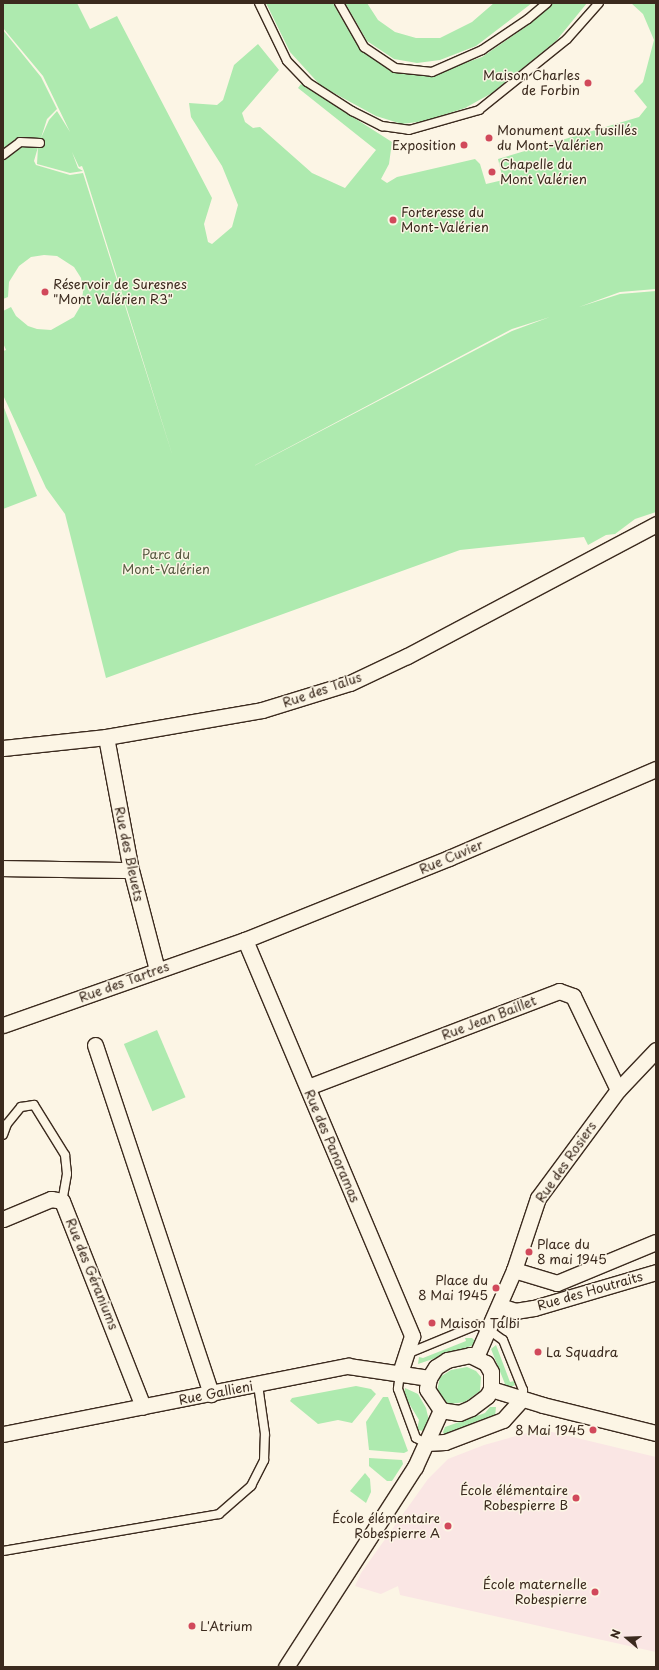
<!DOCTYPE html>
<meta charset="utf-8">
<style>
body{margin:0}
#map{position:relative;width:659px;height:1670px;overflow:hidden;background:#fcf5e5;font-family:"Playpen Sans",sans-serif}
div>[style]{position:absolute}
.built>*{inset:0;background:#fae6e4}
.green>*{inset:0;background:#aeeaaf;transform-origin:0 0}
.roads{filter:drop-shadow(1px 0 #3b2a1e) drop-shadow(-1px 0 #3b2a1e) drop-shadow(0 1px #3b2a1e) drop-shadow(0 -1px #3b2a1e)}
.lane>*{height:8px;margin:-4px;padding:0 4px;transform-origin:4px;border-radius:4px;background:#fcf5e5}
.street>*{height:15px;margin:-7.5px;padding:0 7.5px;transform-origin:7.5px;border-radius:7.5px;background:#fcf5e5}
.dots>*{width:11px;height:11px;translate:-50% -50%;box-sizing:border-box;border:2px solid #fcf5e5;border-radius:50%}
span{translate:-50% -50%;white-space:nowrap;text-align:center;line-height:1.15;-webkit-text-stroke:3px #fcf5e5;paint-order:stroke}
.poi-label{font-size:13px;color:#3b2a1e}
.right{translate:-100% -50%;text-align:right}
.left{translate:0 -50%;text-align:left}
.park-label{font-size:13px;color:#585a42}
.street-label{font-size:13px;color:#3b2a1e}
.frame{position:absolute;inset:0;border:4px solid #3b2a1e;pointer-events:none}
.north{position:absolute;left:607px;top:1618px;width:40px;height:40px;-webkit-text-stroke:3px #fcf5e5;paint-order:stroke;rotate:289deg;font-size:11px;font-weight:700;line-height:16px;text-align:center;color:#3b2a1e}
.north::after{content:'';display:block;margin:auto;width:14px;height:18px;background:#3b2a1e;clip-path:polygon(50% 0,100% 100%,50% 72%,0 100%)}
</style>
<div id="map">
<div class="built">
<i style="clip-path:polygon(552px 1432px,656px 1457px,656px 1652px,400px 1595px,398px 1586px,381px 1594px,355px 1586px,361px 1573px,428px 1479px,448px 1459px,484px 1445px,527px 1433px)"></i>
</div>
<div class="green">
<i style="clip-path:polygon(evenodd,3px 3px,77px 3px,90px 29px,117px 16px,212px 198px,204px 224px,208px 242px,212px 244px,232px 227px,238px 205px,222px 166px,191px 117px,189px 103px,217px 105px,223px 100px,234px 65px,258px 44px,279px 70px,242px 113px,245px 122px,253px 128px,260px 127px,312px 173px,345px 188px,376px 150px,298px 88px,301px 84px,392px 142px,389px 164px,381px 179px,387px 183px,397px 177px,475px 159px,480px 164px,486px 184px,503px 180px,498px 159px,639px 117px,647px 107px,634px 91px,643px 82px,654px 40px,643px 14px,631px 3px,656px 3px,656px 289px,620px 292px,579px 307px,620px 294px,656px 291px,656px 512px,635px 519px,615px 534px,606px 535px,588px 545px,584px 537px,460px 550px,106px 678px,65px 514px,46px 488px,3px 395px,3px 351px,6px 350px,3px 343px,3px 311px,11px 307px,16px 316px,28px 326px,37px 329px,51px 330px,74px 317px,81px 305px,83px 292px,81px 278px,74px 267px,57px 256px,44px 255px,31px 257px,19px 266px,9px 282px,8px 297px,3px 299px,3px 30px,41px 77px,57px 109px,47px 119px,41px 138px,49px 120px,57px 111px,70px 132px,43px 76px,3px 28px,3px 3px,38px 147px,37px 164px,70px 173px,83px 171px,78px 168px,72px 152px,79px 167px,82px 166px,84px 171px,173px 457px,83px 173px,70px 175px,36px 165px,34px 161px,38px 147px,3px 3px,550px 317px,512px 331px,227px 480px,512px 329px,550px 317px)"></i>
<i style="clip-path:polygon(266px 3px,333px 3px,359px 48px,392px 72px,428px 76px,482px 57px,527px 26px,552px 3px,587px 3px,556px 41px,492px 93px,465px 108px,425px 121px,402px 124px,376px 116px,321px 86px,290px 52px)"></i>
<i style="clip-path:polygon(345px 3px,367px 3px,378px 20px,395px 32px,416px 38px,440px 38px,472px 22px,494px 3px,532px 3px,476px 46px,440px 60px,417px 63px,394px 59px,367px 41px)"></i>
<i style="clip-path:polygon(3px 405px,37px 496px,3px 509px)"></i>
<i style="left:157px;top:1030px;width:73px;height:36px;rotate:67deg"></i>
<i style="clip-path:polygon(465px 1338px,472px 1338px,475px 1341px,474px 1345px,418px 1364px,419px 1357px,423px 1358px,466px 1341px)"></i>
<i style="clip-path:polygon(496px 1345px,510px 1382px,514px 1381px,515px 1385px,507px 1389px,491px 1349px)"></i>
<i style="clip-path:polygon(467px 1367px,476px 1371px,481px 1377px,480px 1391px,465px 1402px,450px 1404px,443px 1401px,437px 1391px,440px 1377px,451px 1370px)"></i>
<i style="clip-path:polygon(356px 1386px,371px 1389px,376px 1394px,352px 1423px,338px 1420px,318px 1424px,290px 1401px,292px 1398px)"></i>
<i style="clip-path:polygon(405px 1388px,418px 1394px,426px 1408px,429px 1421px,424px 1431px,417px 1430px,419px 1420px,404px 1395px)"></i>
<i style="clip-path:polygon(383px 1397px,388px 1397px,408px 1451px,404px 1453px,369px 1450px,366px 1422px)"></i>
<i style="clip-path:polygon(490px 1407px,496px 1407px,495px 1417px,453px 1431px,451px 1437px,445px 1436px,443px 1432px,445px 1427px,485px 1413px)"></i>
<i style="clip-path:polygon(369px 1458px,402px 1460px,403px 1464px,392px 1481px,387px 1481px,369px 1466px)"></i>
<i style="clip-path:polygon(365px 1473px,370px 1479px,371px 1492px,366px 1503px,350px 1491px)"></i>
</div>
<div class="roads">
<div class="lane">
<i style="left:259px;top:3px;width:64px;rotate:64.2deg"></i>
<i style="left:287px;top:61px;width:29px;rotate:46deg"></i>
<i style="left:307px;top:82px;width:54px;rotate:32.8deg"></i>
<i style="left:352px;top:111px;width:34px;rotate:27deg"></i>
<i style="left:382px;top:126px;width:27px;rotate:8deg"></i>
<i style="left:409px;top:130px;width:73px;rotate:-15.9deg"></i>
<i style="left:479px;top:110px;width:113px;rotate:-38.9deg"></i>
<i style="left:567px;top:39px;width:48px;rotate:-48.4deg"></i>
<i style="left:339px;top:3px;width:51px;rotate:60.4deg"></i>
<i style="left:364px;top:47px;width:37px;rotate:34deg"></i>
<i style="left:395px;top:68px;width:37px;rotate:6deg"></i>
<i style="left:432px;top:72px;width:55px;rotate:-23.7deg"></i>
<i style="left:482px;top:50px;width:55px;rotate:-34deg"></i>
<i style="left:528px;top:19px;width:25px;rotate:-40deg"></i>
<i style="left:3px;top:155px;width:21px;rotate:-37deg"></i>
<i style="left:20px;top:142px;width:20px;rotate:3deg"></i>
<i style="left:3px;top:1135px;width:12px;rotate:-70deg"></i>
<i style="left:7px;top:1124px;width:22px;rotate:-51deg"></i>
<i style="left:21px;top:1107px;width:13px;rotate:-9deg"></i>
<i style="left:34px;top:1105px;width:59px;rotate:58.2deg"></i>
<i style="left:65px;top:1155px;width:19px;rotate:84deg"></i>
<i style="left:67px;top:1174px;width:27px;rotate:100deg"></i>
<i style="left:409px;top:1353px;width:74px;rotate:-22.4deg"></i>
<i style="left:477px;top:1325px;width:13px;rotate:23deg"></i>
<i style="left:489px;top:1330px;width:17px;rotate:36deg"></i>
<i style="left:503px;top:1340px;width:54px;rotate:68.2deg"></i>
<i style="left:523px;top:1390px;width:9px;rotate:96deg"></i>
<i style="left:400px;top:1374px;width:15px;rotate:98deg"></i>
<i style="left:398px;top:1389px;width:52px;rotate:69.8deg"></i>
<i style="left:416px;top:1438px;width:11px;rotate:27deg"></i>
<i style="left:3px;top:1551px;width:219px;rotate:-9.7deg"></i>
<i style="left:219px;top:1514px;width:43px;rotate:-41.2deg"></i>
<i style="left:251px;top:1486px;width:29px;rotate:-63deg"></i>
<i style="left:264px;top:1460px;width:26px;rotate:-88deg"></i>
<i style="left:265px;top:1434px;width:49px;rotate:-98.1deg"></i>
</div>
<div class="street">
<i style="left:106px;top:737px;width:135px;rotate:79.4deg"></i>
<i style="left:131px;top:870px;width:103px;rotate:75.4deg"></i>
<i style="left:3px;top:748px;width:104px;rotate:-6.1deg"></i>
<i style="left:106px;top:737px;width:158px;rotate:-9.8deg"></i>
<i style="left:262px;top:710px;width:92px;rotate:-17.1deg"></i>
<i style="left:350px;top:683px;width:63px;rotate:-25.3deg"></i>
<i style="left:407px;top:656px;width:282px;rotate:-27.9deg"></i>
<i style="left:3px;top:868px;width:128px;rotate:0.9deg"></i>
<i style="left:245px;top:940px;width:430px;rotate:67.1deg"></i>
<i style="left:412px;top:1336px;width:40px;rotate:108deg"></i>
<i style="left:3px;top:1025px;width:256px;rotate:-19.4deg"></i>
<i style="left:245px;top:940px;width:220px;rotate:-21.9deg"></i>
<i style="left:449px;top:858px;width:225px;rotate:-23.3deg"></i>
<i style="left:95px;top:1045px;width:368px;rotate:71.6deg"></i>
<i style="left:308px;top:1087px;width:269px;rotate:-20.9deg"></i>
<i style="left:559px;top:991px;width:15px;rotate:20deg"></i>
<i style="left:573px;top:996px;width:104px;rotate:64.4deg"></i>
<i style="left:3px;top:1219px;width:52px;rotate:-22.6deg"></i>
<i style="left:51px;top:1199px;width:11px;rotate:10deg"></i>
<i style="left:62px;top:1201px;width:221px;rotate:68.5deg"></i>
<i style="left:514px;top:1270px;width:45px;rotate:16.8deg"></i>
<i style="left:557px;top:1283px;width:107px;rotate:-22.5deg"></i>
<i style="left:500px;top:1306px;width:16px;rotate:18deg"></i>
<i style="left:515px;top:1311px;width:19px;rotate:-9deg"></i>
<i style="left:534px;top:1308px;width:127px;rotate:-16.4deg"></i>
<i style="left:470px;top:1355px;width:18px;rotate:27deg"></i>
<i style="left:486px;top:1363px;width:10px;rotate:61deg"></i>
<i style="left:491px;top:1372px;width:17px;rotate:90deg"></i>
<i style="left:491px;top:1389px;width:8px;rotate:120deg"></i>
<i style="left:487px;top:1396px;width:20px;rotate:143deg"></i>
<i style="left:471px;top:1408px;width:13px;rotate:157deg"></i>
<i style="left:459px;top:1413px;width:18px;rotate:-171deg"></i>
<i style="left:441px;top:1410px;width:25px;rotate:-124deg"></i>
<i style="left:427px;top:1389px;width:11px;rotate:-80deg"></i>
<i style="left:429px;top:1378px;width:13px;rotate:-58deg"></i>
<i style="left:436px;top:1367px;width:13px;rotate:-32deg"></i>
<i style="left:447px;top:1360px;width:24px;rotate:-12deg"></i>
<i style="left:476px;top:1357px;width:95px;rotate:-66.4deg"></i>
<i style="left:514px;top:1270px;width:76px;rotate:-71.6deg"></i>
<i style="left:538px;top:1198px;width:134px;rotate:-53.5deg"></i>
<i style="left:618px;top:1090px;width:55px;rotate:-46.5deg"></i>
<i style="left:491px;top:1389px;width:54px;rotate:17.1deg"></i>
<i style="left:543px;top:1405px;width:116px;rotate:13.9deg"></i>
<i style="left:3px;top:1434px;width:352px;rotate:-11.2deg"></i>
<i style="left:348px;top:1366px;width:82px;rotate:8.4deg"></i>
<i style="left:426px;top:1443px;width:19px;rotate:-3deg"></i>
<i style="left:445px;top:1442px;width:62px;rotate:-20.8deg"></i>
<i style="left:503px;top:1420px;width:28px;rotate:-48deg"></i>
<i style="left:286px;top:1667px;width:238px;rotate:-57.2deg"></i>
<i style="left:415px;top:1467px;width:63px;rotate:-65.5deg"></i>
</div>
</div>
<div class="dots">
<i style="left:588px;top:83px;background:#d1495b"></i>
<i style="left:489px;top:138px;background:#d1495b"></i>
<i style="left:464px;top:145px;background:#d1495b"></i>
<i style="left:492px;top:172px;background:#d1495b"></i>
<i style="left:393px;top:220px;background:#d1495b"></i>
<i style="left:45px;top:292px;background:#d1495b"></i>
<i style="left:529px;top:1252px;background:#d1495b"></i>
<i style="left:496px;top:1288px;background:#d1495b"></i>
<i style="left:432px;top:1323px;background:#d1495b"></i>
<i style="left:538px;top:1352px;background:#d1495b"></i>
<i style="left:593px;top:1430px;background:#d1495b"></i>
<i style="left:576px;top:1498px;background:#d1495b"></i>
<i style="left:448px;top:1526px;background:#d1495b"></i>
<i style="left:595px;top:1592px;background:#d1495b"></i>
<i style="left:192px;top:1626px;background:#d1495b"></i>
</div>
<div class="poi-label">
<span class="right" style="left:580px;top:83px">Maison Charles<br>de Forbin</span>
<span class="left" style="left:497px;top:138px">Monument aux fusillés<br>du Mont-Valérien</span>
<span class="right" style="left:456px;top:145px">Exposition</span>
<span class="left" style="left:500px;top:172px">Chapelle du<br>Mont Valérien</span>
<span class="left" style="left:401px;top:220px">Forteresse du<br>Mont-Valérien</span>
<span class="left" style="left:53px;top:292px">Réservoir de Suresnes<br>"Mont Valérien R3"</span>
<span class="left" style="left:537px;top:1252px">Place du<br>8 mai 1945</span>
<span class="right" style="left:488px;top:1288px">Place du<br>8 Mai 1945</span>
<span class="left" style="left:440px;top:1323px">Maison Talbi</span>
<span class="left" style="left:546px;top:1352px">La Squadra</span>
<span class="right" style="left:585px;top:1430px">8 Mai 1945</span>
<span class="right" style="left:568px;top:1498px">École élémentaire<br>Robespierre B</span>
<span class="right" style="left:440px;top:1526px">École élémentaire<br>Robespierre A</span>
<span class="right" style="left:587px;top:1592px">École maternelle<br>Robespierre</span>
<span class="left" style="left:200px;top:1626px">L'Atrium</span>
</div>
<div class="park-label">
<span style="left:166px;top:562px">Parc du<br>Mont-Valérien</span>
</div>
<div class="street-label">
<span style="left:322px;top:690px;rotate:-19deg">Rue des Talus</span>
<span style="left:129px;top:854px;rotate:78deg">Rue des Bleuets</span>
<span style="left:451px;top:857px;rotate:-23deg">Rue Cuvier</span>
<span style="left:124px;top:982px;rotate:-20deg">Rue des Tartres</span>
<span style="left:489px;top:1018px;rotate:-21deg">Rue Jean Baillet</span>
<span style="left:332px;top:1146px;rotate:67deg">Rue des Panoramas</span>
<span style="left:566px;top:1162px;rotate:-55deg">Rue des Rosiers</span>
<span style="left:92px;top:1274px;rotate:68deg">Rue des Géraniums</span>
<span style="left:590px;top:1291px;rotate:-16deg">Rue des Houtraits</span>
<span style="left:216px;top:1393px;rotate:-11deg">Rue Gallieni</span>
</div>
<div class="frame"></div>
<div class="north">N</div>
</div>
